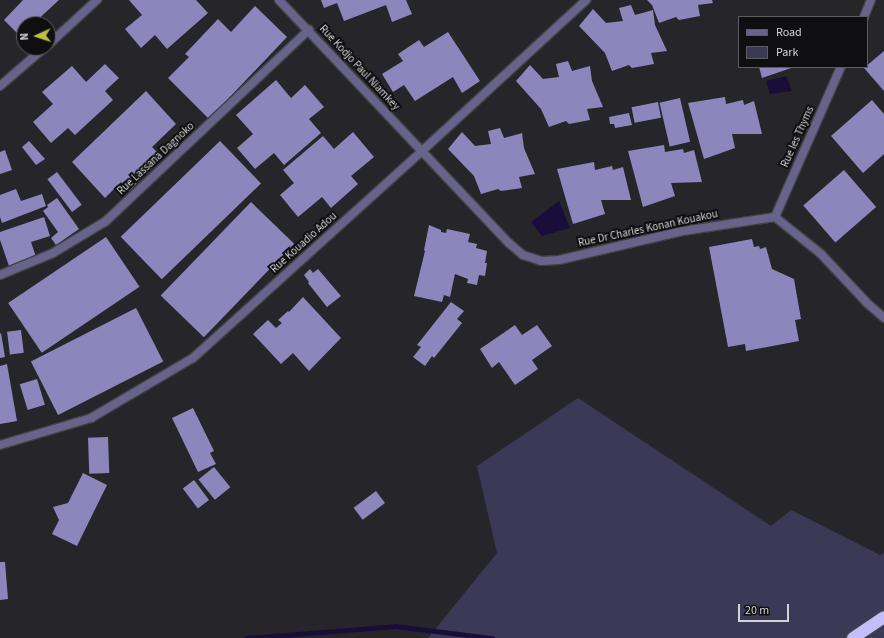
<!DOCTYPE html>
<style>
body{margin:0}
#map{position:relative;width:884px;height:638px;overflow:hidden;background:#26262a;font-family:"Source Sans 3",sans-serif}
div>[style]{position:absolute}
.green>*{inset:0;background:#3c3956}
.water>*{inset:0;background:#190e3a}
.stream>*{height:5px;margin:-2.5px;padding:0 2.5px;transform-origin:2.5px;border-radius:2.5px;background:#190e3a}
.building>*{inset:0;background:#8d86bc;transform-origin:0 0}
.roads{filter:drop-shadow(1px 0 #424245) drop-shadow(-1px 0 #424245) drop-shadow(0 1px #424245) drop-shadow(0 -1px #424245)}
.minor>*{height:8px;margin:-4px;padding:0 4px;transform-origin:4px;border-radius:4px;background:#68638b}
.tertiary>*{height:8px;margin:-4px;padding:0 4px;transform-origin:4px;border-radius:4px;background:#68638b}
.motorway>*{height:12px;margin:-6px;padding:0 6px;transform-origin:6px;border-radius:6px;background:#c3bdf9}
span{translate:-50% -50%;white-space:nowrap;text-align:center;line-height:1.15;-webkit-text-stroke:4px #0f0f11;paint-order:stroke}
.street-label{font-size:11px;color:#d3d2d5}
.legend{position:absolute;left:738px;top:16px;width:130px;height:52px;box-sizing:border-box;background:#0f0f11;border:1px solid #5d5d5f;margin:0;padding:5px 7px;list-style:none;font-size:12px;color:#d3d2d5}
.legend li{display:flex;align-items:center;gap:8px;height:20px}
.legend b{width:20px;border:1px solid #5d5d5f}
.north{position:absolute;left:16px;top:16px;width:40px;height:40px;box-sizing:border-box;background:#0f0f11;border:1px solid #5d5d5f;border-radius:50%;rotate:267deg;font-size:11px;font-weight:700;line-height:16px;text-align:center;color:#d3d2d5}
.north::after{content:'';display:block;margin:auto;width:14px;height:18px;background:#bebe42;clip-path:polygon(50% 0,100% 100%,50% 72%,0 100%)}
.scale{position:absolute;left:738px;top:604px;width:51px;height:18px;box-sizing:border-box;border:2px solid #d3d2d5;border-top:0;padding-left:5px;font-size:12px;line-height:14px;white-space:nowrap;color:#d3d2d5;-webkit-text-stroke:3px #0f0f11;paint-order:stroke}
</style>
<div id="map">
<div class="green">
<i style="clip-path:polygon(578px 398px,771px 526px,791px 510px,880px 555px,884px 553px,884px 638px,428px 638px,497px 553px,477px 466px)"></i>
</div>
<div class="water">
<i style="clip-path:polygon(786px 76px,792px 91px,770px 94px,766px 81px)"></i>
<i style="clip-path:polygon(559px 201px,570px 228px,542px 236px,531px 222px)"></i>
</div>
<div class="stream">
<i style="left:247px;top:638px;width:148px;rotate:-4.6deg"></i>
<i style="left:395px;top:626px;width:98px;rotate:7.1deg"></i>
</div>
<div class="building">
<i style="clip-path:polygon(23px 0,59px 0,33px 24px,24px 24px,24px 32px,20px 36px,4px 20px)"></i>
<i style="clip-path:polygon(129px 0,196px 0,208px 13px,167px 49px,155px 35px,141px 48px,125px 29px,142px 15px)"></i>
<i style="clip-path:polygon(321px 0,406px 0,412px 14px,392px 22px,386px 5px,344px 21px,337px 3px,324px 8px)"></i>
<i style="clip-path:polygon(647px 0,712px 0,713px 3px,698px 5px,700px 16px,679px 20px,676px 17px,659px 23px,652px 5px)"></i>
<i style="clip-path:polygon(631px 5px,635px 15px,653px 10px,655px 25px,667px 51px,651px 53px,654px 64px,632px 68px,629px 65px,612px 71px,605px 53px,579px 26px,593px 9px,606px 23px,623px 21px,619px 8px)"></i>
<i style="clip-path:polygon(255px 6px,287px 37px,209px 119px,168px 78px,189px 57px,185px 54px,218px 19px,231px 32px)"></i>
<i style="clip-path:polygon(448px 32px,480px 81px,462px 93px,453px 77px,415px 101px,404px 85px,393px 92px,382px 74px,403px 61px,398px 54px,419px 40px,424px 47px)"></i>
<i style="clip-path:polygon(884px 51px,884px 91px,864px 68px)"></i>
<i style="clip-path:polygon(568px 61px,572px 71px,590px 66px,592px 81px,603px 107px,587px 109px,590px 120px,569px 124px,566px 121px,549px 127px,541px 109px,516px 81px,530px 65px,543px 79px,559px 77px,556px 64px)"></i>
<i style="clip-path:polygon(105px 64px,119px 78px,105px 91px,113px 100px,75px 135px,68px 128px,51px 143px,33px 122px,53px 104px,42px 92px,72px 66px,86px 82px)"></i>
<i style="clip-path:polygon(759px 67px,794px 67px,762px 78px)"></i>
<i style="clip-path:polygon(276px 80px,291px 98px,305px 85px,324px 107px,309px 119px,321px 133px,284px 165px,274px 153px,255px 169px,237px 148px,253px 134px,236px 115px)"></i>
<i style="clip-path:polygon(146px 91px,176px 124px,152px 147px,163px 158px,129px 191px,121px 182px,105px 198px,72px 162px)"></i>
<i style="clip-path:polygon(725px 97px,726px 104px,743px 100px,744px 105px,754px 101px,762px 134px,732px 134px,735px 148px,704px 159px,688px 103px)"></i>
<i style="left:680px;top:98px;width:45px;height:21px;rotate:77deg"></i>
<i style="clip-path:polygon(872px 100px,884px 114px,884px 154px,863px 173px,831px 136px)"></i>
<i style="left:658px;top:102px;width:16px;height:27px;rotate:79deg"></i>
<i style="clip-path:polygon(629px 113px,632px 125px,615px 128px,614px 124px,610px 124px,609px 117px)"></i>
<i style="clip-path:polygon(500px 128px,504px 138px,522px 133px,524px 148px,535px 174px,519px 177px,522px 188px,501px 191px,498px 189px,481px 194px,474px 176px,448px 149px,462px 132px,475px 146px,491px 144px,488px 131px)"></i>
<i style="clip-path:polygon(353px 132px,374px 157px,351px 176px,358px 184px,331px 208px,322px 197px,298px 217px,280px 195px,294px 183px,283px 170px,323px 136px,334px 149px)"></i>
<i style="clip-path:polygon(29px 141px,45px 159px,36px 165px,22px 147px)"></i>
<i style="left:220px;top:141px;width:59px;height:138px;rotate:46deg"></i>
<i style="clip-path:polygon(664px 145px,665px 152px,683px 149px,684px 153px,694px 150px,702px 182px,671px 183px,675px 196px,643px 207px,628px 151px)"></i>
<i style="clip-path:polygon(5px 150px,12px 170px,0 174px,0 152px)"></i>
<i style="clip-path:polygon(594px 162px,595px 170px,612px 166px,613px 170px,623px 167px,631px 200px,601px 200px,605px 214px,573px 224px,557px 169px)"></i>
<i style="left:844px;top:170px;width:49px;height:54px;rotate:49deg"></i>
<i style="left:57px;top:172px;width:41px;height:12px;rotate:53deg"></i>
<i style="clip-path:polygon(16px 189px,21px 201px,42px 194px,46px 206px,2px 223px,0 217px,0 195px)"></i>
<i style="clip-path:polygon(57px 198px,79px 229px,56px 245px,51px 238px,58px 232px,43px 211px,48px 207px,47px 205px)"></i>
<i style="left:251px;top:202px;width:60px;height:130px;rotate:44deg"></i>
<i style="clip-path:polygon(44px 217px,50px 236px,31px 242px,36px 257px,9px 266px,0 240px,0 232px)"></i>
<i style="clip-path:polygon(429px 225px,441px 230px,441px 232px,446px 233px,447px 229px,470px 234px,468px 242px,477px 244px,476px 248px,487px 251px,485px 263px,487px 263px,485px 276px,479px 275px,477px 285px,467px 283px,468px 279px,455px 274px,450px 297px,444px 295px,442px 302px,414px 296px,425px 251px,424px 250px)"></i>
<i style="left:106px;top:237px;width:60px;height:118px;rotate:56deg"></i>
<i style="clip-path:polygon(752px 239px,754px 247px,759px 246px,760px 249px,766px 247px,772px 269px,794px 279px,801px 319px,795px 320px,799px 341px,746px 351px,745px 344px,728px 347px,709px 247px)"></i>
<i style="clip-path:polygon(310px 269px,313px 273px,318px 269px,341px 296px,327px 307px,308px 283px,309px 282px,304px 275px)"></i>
<i style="clip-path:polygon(303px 297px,341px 338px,309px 371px,293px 353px,281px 364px,253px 334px,268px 320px,276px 328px,282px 323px,278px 320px,288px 311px,289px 312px)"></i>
<i style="clip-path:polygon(451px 302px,464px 311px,457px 319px,462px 323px,434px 358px,432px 356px,425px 366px,413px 357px,421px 347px,417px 345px)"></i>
<i style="left:136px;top:308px;width:60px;height:118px;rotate:63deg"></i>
<i style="clip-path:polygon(515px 325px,522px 335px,537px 325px,552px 346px,532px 360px,538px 369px,515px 385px,499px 362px,492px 368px,480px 349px)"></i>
<i style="left:21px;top:330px;width:23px;height:14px;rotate:83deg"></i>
<i style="clip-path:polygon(1px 333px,5px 357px,0 358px,0 334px)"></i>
<i style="clip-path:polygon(7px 364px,17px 421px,0 424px,0 366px)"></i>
<i style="left:37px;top:379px;width:27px;height:18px;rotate:73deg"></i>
<i style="clip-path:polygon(193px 408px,214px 451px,210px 453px,216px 464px,198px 472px,172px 418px)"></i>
<i style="left:108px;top:437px;width:36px;height:20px;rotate:88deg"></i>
<i style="left:214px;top:467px;width:26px;height:20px;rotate:51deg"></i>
<i style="clip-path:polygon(83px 473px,107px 485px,77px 546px,52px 534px,59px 520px,53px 507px,68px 503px)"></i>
<i style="left:194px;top:480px;width:25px;height:14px;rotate:53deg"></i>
<i style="left:376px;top:491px;width:15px;height:28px;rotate:53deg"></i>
<i style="clip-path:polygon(0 562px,5px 562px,8px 599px,0 600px)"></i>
</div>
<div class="roads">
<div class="minor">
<i style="left:279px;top:0;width:335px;rotate:46.6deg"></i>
<i style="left:509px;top:243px;width:18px;rotate:41deg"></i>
<i style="left:523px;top:255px;width:19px;rotate:18deg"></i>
<i style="left:541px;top:261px;width:18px;rotate:-3deg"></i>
<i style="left:559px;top:260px;width:127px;rotate:-13.2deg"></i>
<i style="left:683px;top:231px;width:93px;rotate:-8.7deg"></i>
<i style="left:775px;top:217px;width:59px;rotate:38.8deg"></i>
<i style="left:821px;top:254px;width:67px;rotate:46.8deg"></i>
<i style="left:867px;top:303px;width:23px;rotate:41deg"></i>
<i style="left:864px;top:17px;width:18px;rotate:-68deg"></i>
<i style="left:775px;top:217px;width:164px;rotate:-66.3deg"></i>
<i style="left:0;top:275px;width:57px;rotate:-22.5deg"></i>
<i style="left:53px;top:253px;width:62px;rotate:-31.1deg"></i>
<i style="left:106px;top:221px;width:279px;rotate:-43.3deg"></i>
<i style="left:0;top:445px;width:95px;rotate:-16.5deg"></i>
<i style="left:91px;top:418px;width:118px;rotate:-30.5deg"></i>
<i style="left:193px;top:358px;width:309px;rotate:-42.1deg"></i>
<i style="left:422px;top:151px;width:223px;rotate:-42.6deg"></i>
</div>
<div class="tertiary">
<i style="left:48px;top:45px;width:67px;rotate:-42.6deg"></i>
<i style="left:0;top:86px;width:58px;rotate:-40.8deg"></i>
</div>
<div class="motorway">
<i style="left:853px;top:638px;width:37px;rotate:-34deg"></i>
</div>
</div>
<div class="street-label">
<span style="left:359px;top:68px;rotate:47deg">Rue Kodjo Paul Niamkey</span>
<span style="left:798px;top:137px;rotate:-66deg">Rue les Thyms</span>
<span style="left:156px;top:159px;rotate:-43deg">Rue Lassana Dagnoko</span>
<span style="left:648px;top:229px;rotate:-12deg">Rue Dr Charles Konan Kouakou</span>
<span style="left:304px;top:243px;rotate:-42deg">Rue Kouadio Adou</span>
</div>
<ul class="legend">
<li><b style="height:5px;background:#68638b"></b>Road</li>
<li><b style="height:11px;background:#3c3956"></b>Park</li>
</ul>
<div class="north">N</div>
<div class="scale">20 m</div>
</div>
